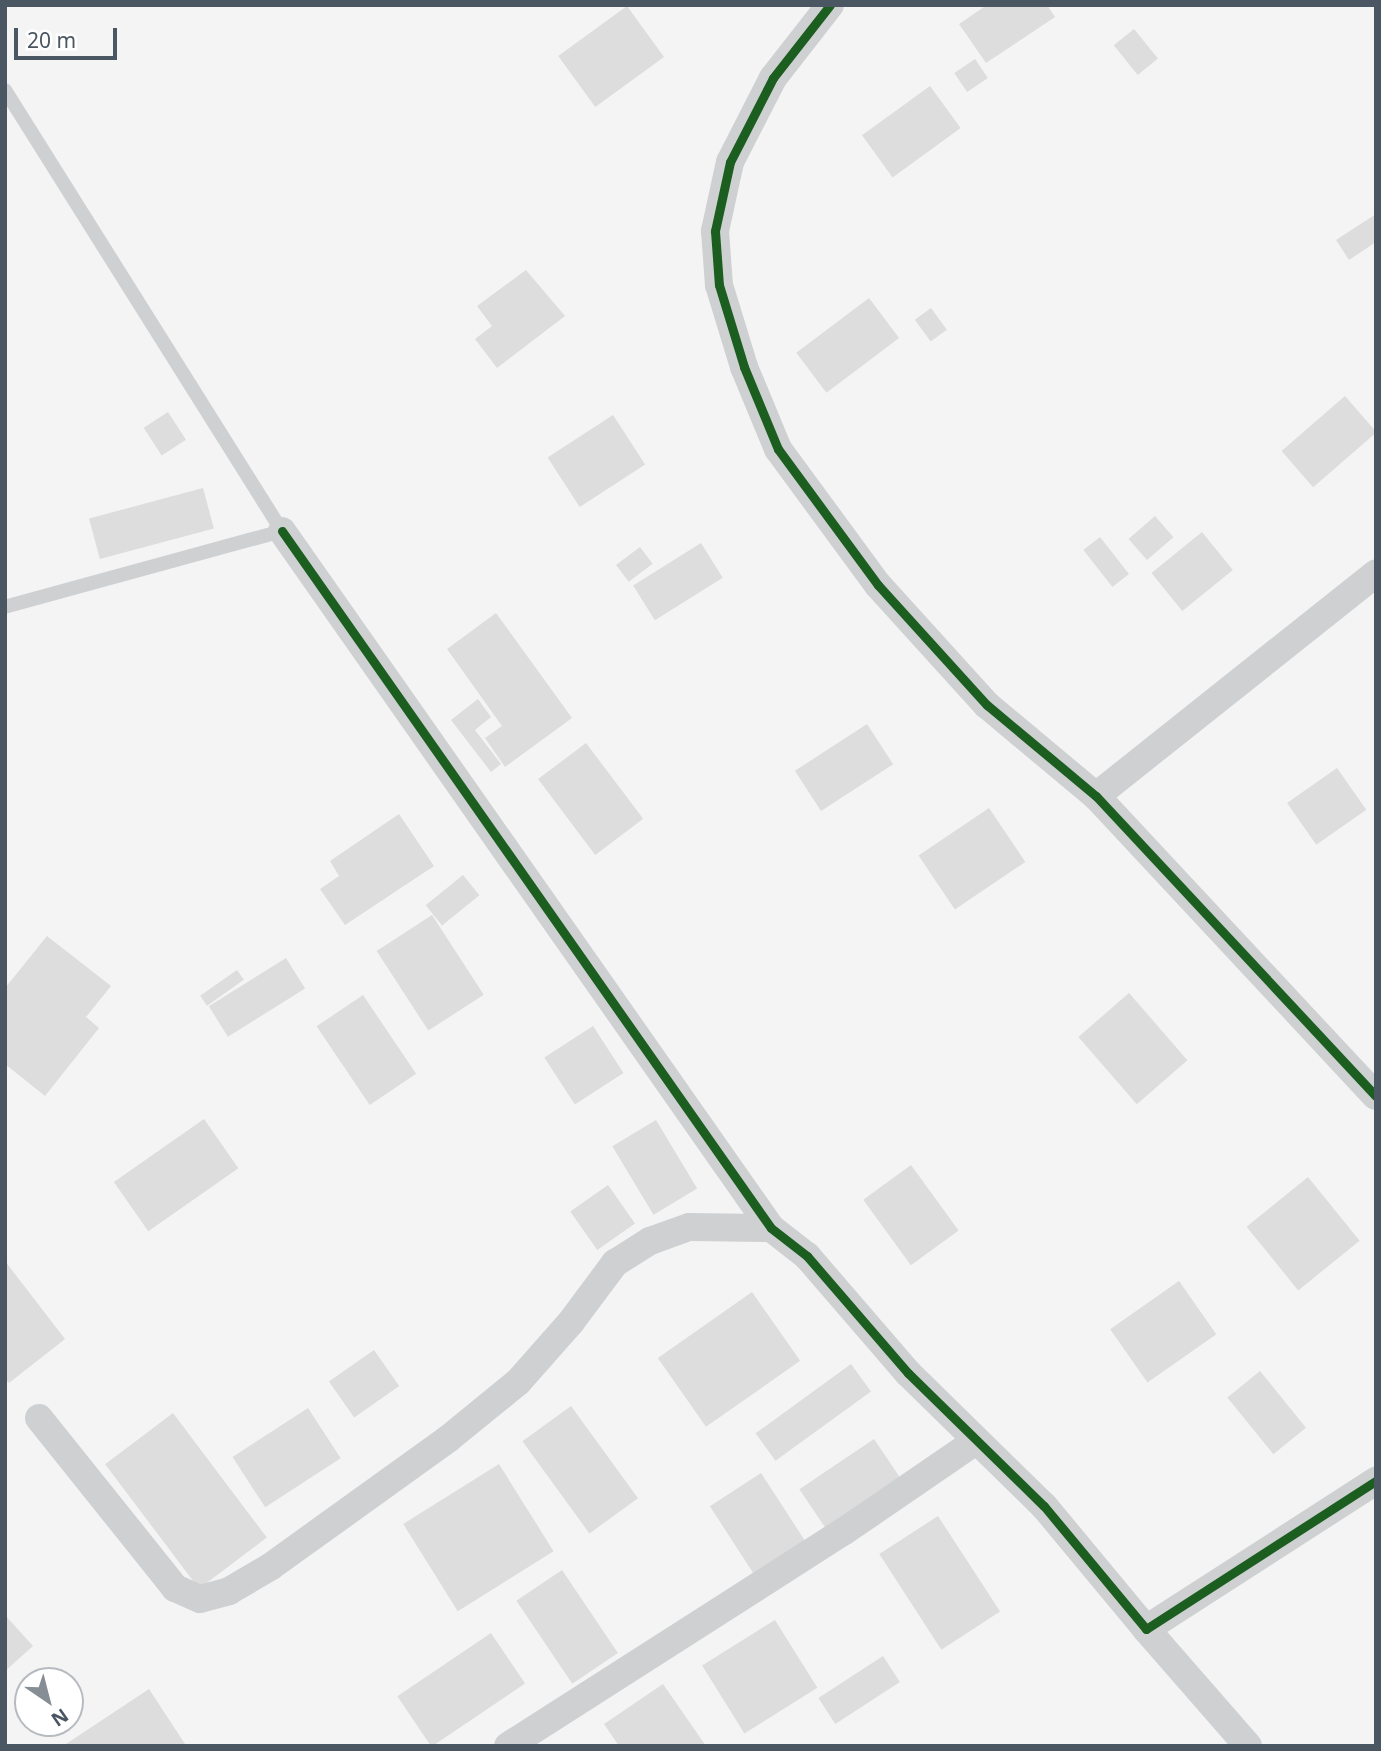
<!DOCTYPE html>
<style>
body{margin:0}
#map{position:relative;width:1381px;height:1751px;overflow:hidden;background:#f4f4f4;font-family:"Noto Sans",sans-serif}
div>[style]{position:absolute}
.building>*{inset:0;background:#ddddde;transform-origin:0 0}
.lane>*{height:14px;margin:-7px;padding:0 7px;transform-origin:7px;border-radius:7px;background:#ced0d2}
.street>*{height:28px;margin:-14px;padding:0 14px;transform-origin:14px;border-radius:14px;background:#ced0d2}
.cycleway>*{height:9px;margin:-4.5px;padding:0 4.5px;transform-origin:4.5px;border-radius:4.5px;background:#1b5e20}
span{translate:-50% -50%;white-space:nowrap;text-align:center;line-height:1.15;-webkit-text-stroke:7px #fff;paint-order:stroke}
.frame{position:absolute;inset:0;border:7px solid #4a5661;pointer-events:none}
.north{position:absolute;left:14px;top:1667px;width:70px;height:70px;box-sizing:border-box;background:#fff;border:2px solid #b7bbc0;border-radius:50%;rotate:145deg;font-size:19px;font-weight:700;line-height:28px;text-align:center;color:#4a5661}
.north::after{content:'';display:block;margin:auto;width:24px;height:32px;background:#868d94;clip-path:polygon(50% 0,100% 100%,50% 72%,0 100%)}
.scale{position:absolute;left:14px;top:28px;width:103px;height:32px;box-sizing:border-box;border:4px solid #4a5661;border-top:0;padding-left:9px;font-size:21px;line-height:24px;white-space:nowrap;color:#4a5661;-webkit-text-stroke:5px #fff;paint-order:stroke}
</style>
<div id="map">
<div class="building">
<i style="clip-path:polygon(987px 5px,1047px 5px,1055px 17px,986px 63px,959px 24px)"></i>
<i style="left:627px;top:6px;width:63px;height:85px;rotate:54deg"></i>
<i style="left:1134px;top:29px;width:38px;height:26px;rotate:51deg"></i>
<i style="left:975px;top:59px;width:23px;height:25px;rotate:56deg"></i>
<i style="left:930px;top:86px;width:52px;height:84px;rotate:54deg"></i>
<i style="clip-path:polygon(1376px 214px,1376px 242px,1349px 260px,1336px 240px)"></i>
<i style="clip-path:polygon(526px 270px,565px 316px,497px 368px,475px 339px,492px 326px,477px 306px)"></i>
<i style="left:869px;top:298px;width:50px;height:91px;rotate:53deg"></i>
<i style="left:931px;top:308px;width:27px;height:20px;rotate:54deg"></i>
<i style="left:1345px;top:396px;width:48px;height:84px;rotate:49deg"></i>
<i style="left:168px;top:412px;width:33px;height:29px;rotate:57deg"></i>
<i style="left:613px;top:415px;width:59px;height:78px;rotate:57deg"></i>
<i style="left:203px;top:488px;width:42px;height:118px;rotate:75deg"></i>
<i style="left:1155px;top:516px;width:28px;height:35px;rotate:49deg"></i>
<i style="left:1202px;top:532px;width:49px;height:65px;rotate:51deg"></i>
<i style="left:1100px;top:537px;width:47px;height:21px;rotate:52deg"></i>
<i style="left:701px;top:543px;width:41px;height:80px;rotate:58deg"></i>
<i style="left:640px;top:547px;width:21px;height:30px;rotate:53deg"></i>
<i style="clip-path:polygon(496px 613px,572px 718px,505px 767px,485px 738px,502px 726px,447px 649px)"></i>
<i style="clip-path:polygon(478px 699px,491px 717px,475px 730px,501px 764px,491px 772px,451px 720px)"></i>
<i style="left:867px;top:724px;width:48px;height:86px;rotate:57deg"></i>
<i style="left:586px;top:743px;width:95px;height:60px;rotate:53deg"></i>
<i style="left:1337px;top:768px;width:51px;height:61px;rotate:55deg"></i>
<i style="left:989px;top:808px;width:65px;height:85px;rotate:56deg"></i>
<i style="clip-path:polygon(399px 814px,434px 866px,345px 925px,320px 889px,339px 876px,330px 861px)"></i>
<i style="left:463px;top:875px;width:26px;height:48px;rotate:51deg"></i>
<i style="left:432px;top:915px;width:95px;height:66px;rotate:57deg"></i>
<i style="clip-path:polygon(47px 936px,111px 986px,86px 1017px,99px 1028px,45px 1096px,5px 1064px,5px 988px)"></i>
<i style="left:286px;top:958px;width:36px;height:91px;rotate:58deg"></i>
<i style="left:237px;top:970px;width:12px;height:45px;rotate:55deg"></i>
<i style="left:1129px;top:993px;width:89px;height:67px;rotate:49deg"></i>
<i style="left:363px;top:995px;width:95px;height:56px;rotate:56deg"></i>
<i style="left:593px;top:1026px;width:56px;height:58px;rotate:57deg"></i>
<i style="left:204px;top:1119px;width:60px;height:110px;rotate:55deg"></i>
<i style="left:656px;top:1120px;width:80px;height:51px;rotate:59deg"></i>
<i style="left:911px;top:1165px;width:81px;height:59px;rotate:54deg"></i>
<i style="left:1308px;top:1177px;width:82px;height:79px;rotate:51deg"></i>
<i style="left:608px;top:1185px;width:47px;height:46px;rotate:55deg"></i>
<i style="clip-path:polygon(5px 1261px,65px 1339px,9px 1383px,5px 1379px)"></i>
<i style="left:1179px;top:1281px;width:65px;height:84px;rotate:55deg"></i>
<i style="left:752px;top:1292px;width:84px;height:115px;rotate:55deg"></i>
<i style="left:374px;top:1350px;width:44px;height:55px;rotate:55deg"></i>
<i style="left:851px;top:1364px;width:34px;height:118px;rotate:54deg"></i>
<i style="left:1260px;top:1371px;width:73px;height:42px;rotate:51deg"></i>
<i style="left:571px;top:1406px;width:114px;height:60px;rotate:54deg"></i>
<i style="left:308px;top:1408px;width:60px;height:90px;rotate:57deg"></i>
<i style="left:173px;top:1413px;width:156px;height:85px;rotate:53deg"></i>
<i style="left:874px;top:1439px;width:50px;height:90px;rotate:56deg"></i>
<i style="left:499px;top:1464px;width:103px;height:113px;rotate:58deg"></i>
<i style="left:761px;top:1473px;width:82px;height:61px;rotate:57deg"></i>
<i style="left:938px;top:1516px;width:114px;height:70px;rotate:57deg"></i>
<i style="left:562px;top:1570px;width:100px;height:55px;rotate:56deg"></i>
<i style="clip-path:polygon(5px 1615px,33px 1646px,5px 1671px)"></i>
<i style="left:775px;top:1620px;width:80px;height:86px;rotate:58deg"></i>
<i style="left:491px;top:1633px;width:61px;height:113px;rotate:56deg"></i>
<i style="left:883px;top:1656px;width:31px;height:77px;rotate:57deg"></i>
<i style="clip-path:polygon(663px 1684px,706px 1746px,619px 1746px,604px 1724px)"></i>
<i style="clip-path:polygon(149px 1689px,185px 1744px,63px 1746px)"></i>
</div>
<div class="lane">
<i style="left:5px;top:90px;width:521px;rotate:57.87deg"></i>
<i style="left:282px;top:531px;width:287px;rotate:164.7deg"></i>
</div>
<div class="street">
<i style="left:830px;top:5px;width:93px;rotate:128deg"></i>
<i style="left:773px;top:78px;width:94px;rotate:117.1deg"></i>
<i style="left:730px;top:162px;width:71px;rotate:102.3deg"></i>
<i style="left:715px;top:231px;width:54px;rotate:85.8deg"></i>
<i style="left:719px;top:285px;width:86px;rotate:73deg"></i>
<i style="left:744px;top:367px;width:89px;rotate:67.5deg"></i>
<i style="left:778px;top:449px;width:169px;rotate:53.7deg"></i>
<i style="left:878px;top:585px;width:162px;rotate:47.8deg"></i>
<i style="left:987px;top:705px;width:142px;rotate:39.9deg"></i>
<i style="left:1096px;top:796px;width:410px;rotate:47deg"></i>
<i style="left:282px;top:531px;width:851px;rotate:54.95deg"></i>
<i style="left:771px;top:1228px;width:46px;rotate:37.9deg"></i>
<i style="left:807px;top:1256px;width:155px;rotate:49.2deg"></i>
<i style="left:908px;top:1373px;width:190px;rotate:44.4deg"></i>
<i style="left:1044px;top:1506px;width:160px;rotate:50.3deg"></i>
<i style="left:1146px;top:1629px;width:274px;rotate:-32.8deg"></i>
<i style="left:1096px;top:796px;width:358px;rotate:-38.5deg"></i>
<i style="left:39px;top:1418px;width:218px;rotate:51.3deg"></i>
<i style="left:175px;top:1588px;width:27px;rotate:24deg"></i>
<i style="left:200px;top:1599px;width:30px;rotate:-15deg"></i>
<i style="left:229px;top:1591px;width:48px;rotate:-30.3deg"></i>
<i style="left:270px;top:1567px;width:219px;rotate:-35.7deg"></i>
<i style="left:448px;top:1439px;width:90px;rotate:-39.2deg"></i>
<i style="left:518px;top:1382px;width:80px;rotate:-48.5deg"></i>
<i style="left:571px;top:1322px;width:74px;rotate:-53.3deg"></i>
<i style="left:615px;top:1263px;width:41px;rotate:-32.2deg"></i>
<i style="left:650px;top:1241px;width:41px;rotate:-19.7deg"></i>
<i style="left:689px;top:1227px;width:82px;rotate:0.7deg"></i>
<i style="left:1146px;top:1629px;width:155px;rotate:48.9deg"></i>
<i style="left:508px;top:1746px;width:398px;rotate:-32.6deg"></i>
<i style="left:843px;top:1532px;width:161px;rotate:-34.4deg"></i>
</div>
<div class="cycleway">
<i style="left:830px;top:5px;width:93px;rotate:128deg"></i>
<i style="left:773px;top:78px;width:94px;rotate:117.1deg"></i>
<i style="left:730px;top:162px;width:71px;rotate:102.3deg"></i>
<i style="left:715px;top:231px;width:54px;rotate:85.8deg"></i>
<i style="left:719px;top:285px;width:86px;rotate:73deg"></i>
<i style="left:744px;top:367px;width:89px;rotate:67.5deg"></i>
<i style="left:778px;top:449px;width:169px;rotate:53.7deg"></i>
<i style="left:878px;top:585px;width:162px;rotate:47.8deg"></i>
<i style="left:987px;top:705px;width:142px;rotate:39.9deg"></i>
<i style="left:1096px;top:796px;width:410px;rotate:47deg"></i>
<i style="left:282px;top:531px;width:851px;rotate:54.95deg"></i>
<i style="left:771px;top:1228px;width:46px;rotate:37.9deg"></i>
<i style="left:807px;top:1256px;width:155px;rotate:49.2deg"></i>
<i style="left:908px;top:1373px;width:190px;rotate:44.4deg"></i>
<i style="left:1044px;top:1506px;width:160px;rotate:50.3deg"></i>
<i style="left:1146px;top:1629px;width:274px;rotate:-32.8deg"></i>
</div>
<div class="frame"></div>
<div class="north">N</div>
<div class="scale">20 m</div>
</div>
